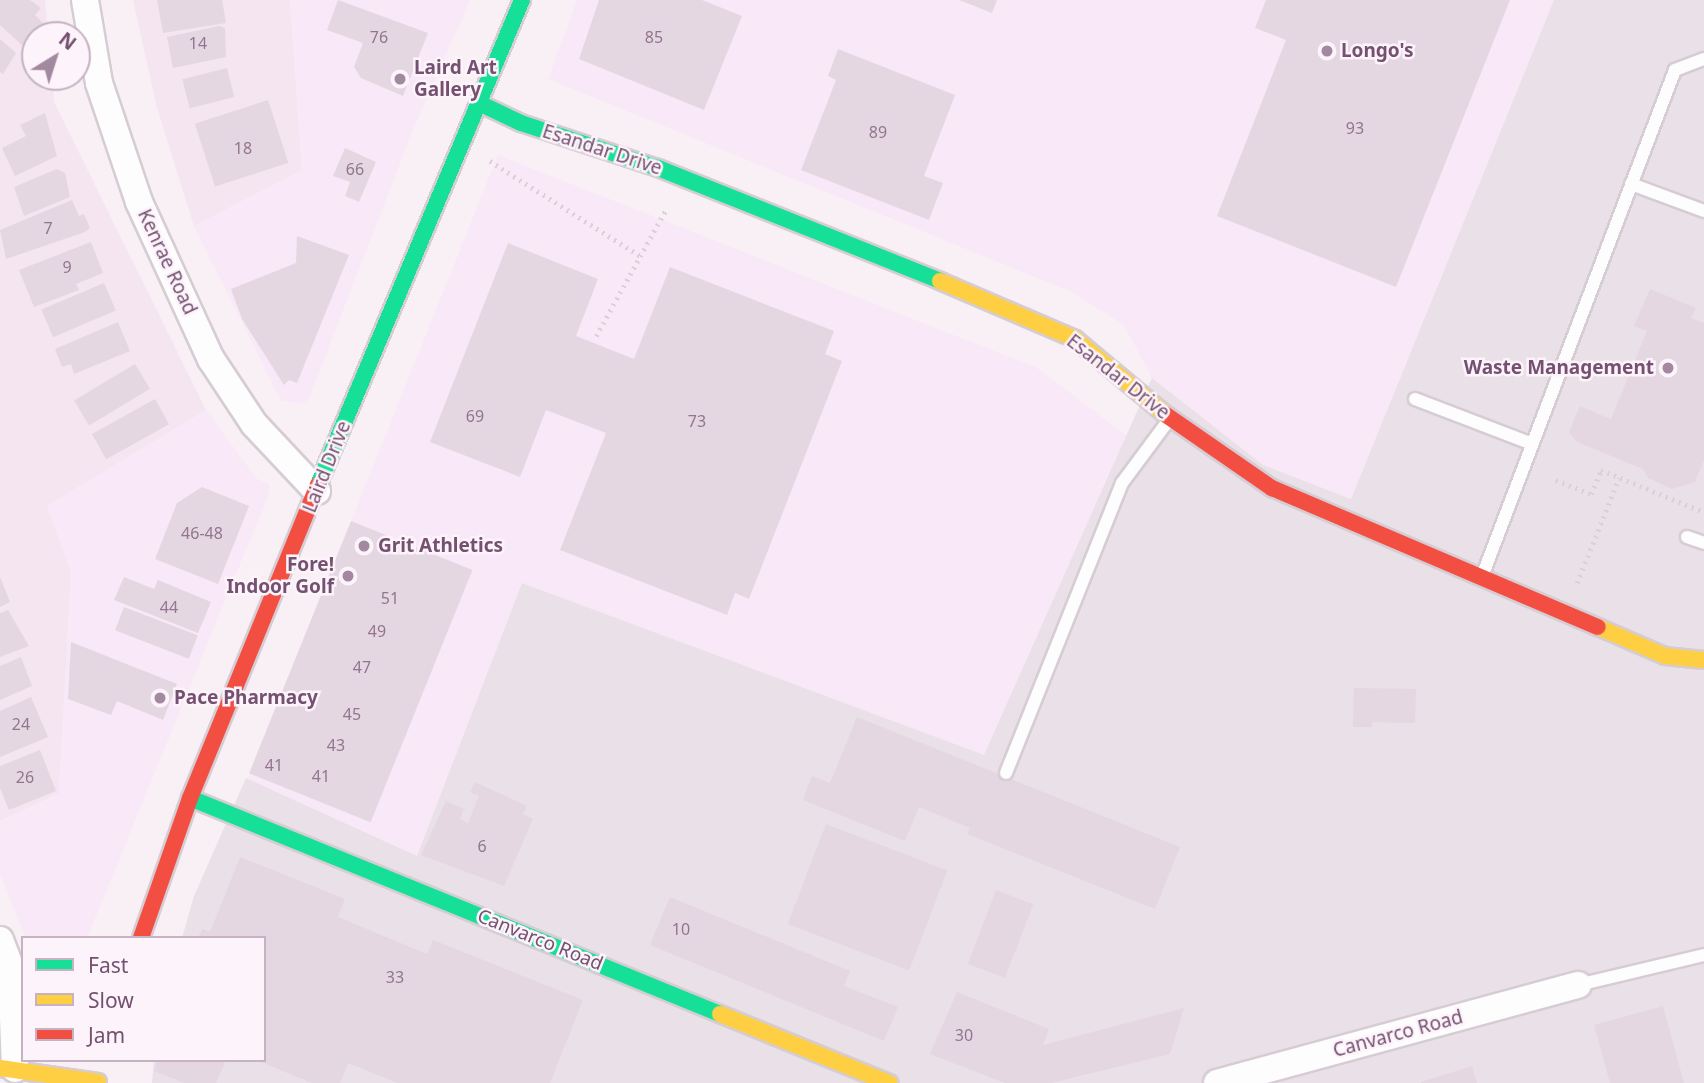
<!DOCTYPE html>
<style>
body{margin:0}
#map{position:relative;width:1704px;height:1083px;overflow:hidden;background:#f8f0f5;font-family:"Noto Sans",sans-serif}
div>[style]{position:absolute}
.residential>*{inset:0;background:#f4e5f0}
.commercial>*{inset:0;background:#f9e8f7}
.industrial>*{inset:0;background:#eae0e8}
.building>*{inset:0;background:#e4d7e2;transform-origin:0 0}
.path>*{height:4.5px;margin-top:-2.25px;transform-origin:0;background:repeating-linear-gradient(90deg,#dad0d9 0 2px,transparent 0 7px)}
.roads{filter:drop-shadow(2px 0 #d6ccd3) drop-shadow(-2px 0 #d6ccd3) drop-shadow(0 2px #d6ccd3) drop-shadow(0 -2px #d6ccd3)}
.lane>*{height:12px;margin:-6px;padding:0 6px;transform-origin:6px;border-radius:6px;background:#fefdfe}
.street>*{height:26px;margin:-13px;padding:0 13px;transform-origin:13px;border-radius:13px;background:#fefdfe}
.fast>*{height:16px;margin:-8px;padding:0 8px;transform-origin:8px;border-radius:8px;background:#16e098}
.slow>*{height:16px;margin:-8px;padding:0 8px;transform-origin:8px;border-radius:8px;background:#ffcf43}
.jam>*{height:16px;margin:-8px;padding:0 8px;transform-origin:8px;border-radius:8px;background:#f24e42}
.dots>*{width:19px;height:19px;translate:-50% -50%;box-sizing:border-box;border:4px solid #fdf3fa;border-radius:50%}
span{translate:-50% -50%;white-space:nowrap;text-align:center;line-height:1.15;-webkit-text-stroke:5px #fdf3fa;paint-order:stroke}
.number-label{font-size:16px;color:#92758f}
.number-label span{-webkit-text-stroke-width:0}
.poi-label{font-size:19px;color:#745171;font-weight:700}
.left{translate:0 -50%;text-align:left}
.right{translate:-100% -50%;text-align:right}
.street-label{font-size:19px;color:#745171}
.legend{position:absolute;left:21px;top:936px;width:245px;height:126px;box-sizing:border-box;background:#fdf3fa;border:2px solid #c6b2c3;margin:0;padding:9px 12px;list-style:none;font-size:21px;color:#745171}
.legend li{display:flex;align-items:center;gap:14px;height:35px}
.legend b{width:35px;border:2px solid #c6b2c3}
.north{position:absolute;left:21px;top:21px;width:70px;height:70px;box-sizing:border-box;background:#fdf3fa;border:2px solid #c6b2c3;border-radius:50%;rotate:38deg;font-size:19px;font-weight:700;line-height:28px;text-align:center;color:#745171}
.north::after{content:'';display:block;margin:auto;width:24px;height:32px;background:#a2899f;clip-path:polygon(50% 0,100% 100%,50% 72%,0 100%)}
</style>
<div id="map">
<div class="residential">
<i style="clip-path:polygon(0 0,45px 0,48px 35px,35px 35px,35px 77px,52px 77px,54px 102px,206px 410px,47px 506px,71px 572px,59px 794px,0 821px)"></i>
<i style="clip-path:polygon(133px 0,290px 0,302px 170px,194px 226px,157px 108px)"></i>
</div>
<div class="commercial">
<i style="clip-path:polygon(290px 0,470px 0,413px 130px,307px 403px,281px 401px,194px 226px,302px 170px)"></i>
<i style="clip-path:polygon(577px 0,1554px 0,1351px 499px,1263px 465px,1152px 378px,1124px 325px,1072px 292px,548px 79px)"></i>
<i style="clip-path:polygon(498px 155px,1037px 368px,1127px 436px,984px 756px,522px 583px,417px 856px,248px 779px)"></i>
<i style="clip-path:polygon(206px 410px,257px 479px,270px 485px,267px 498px,87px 938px,26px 938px,0 875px,0 821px,59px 793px,71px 572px,47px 506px)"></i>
</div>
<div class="industrial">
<i style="clip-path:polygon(1554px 0,1704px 0,1704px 1083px,152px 1083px,154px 1060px,264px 1060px,264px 938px,182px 938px,194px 896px,246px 778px,417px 856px,522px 583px,984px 755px,1152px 378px,1263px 465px,1351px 499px)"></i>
</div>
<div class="building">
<i style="clip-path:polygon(0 0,30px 0,41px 8px,35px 15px,44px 24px,24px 47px,0 25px)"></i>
<i style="clip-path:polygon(157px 0,222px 0,226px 23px,163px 33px)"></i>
<i style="clip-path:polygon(338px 0,428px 33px,403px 96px,361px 78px,354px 67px,363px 43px,327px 30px)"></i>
<i style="clip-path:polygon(599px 0,702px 0,742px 16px,704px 110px,579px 59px)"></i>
<i style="clip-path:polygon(959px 0,997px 0,992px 13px)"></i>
<i style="clip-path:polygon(1266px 0,1510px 0,1396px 287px,1217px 216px,1286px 40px,1255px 28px)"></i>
<i style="clip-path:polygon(219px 26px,225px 28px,226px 57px,173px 68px,167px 37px)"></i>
<i style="clip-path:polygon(0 39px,16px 53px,3px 74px,0 72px)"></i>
<i style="clip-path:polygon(838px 49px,955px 95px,924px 176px,943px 183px,929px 220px,801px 170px,836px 80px,828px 76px)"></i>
<i style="left:227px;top:68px;width:30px;height:46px;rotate:76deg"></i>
<i style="left:268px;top:100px;width:66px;height:77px;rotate:72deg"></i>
<i style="clip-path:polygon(45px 113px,57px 156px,15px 176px,2px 148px,26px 136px,20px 125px)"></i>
<i style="clip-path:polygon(345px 148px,376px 162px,359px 202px,345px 196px,350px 182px,333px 176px)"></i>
<i style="clip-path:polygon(57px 169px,65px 173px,70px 197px,24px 216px,14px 187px)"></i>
<i style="clip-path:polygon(72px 200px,79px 216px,84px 214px,90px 228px,85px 232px,6px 259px,0 230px)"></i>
<i style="clip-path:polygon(297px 236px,349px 255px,297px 383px,289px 380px,284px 385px,242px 319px,231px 289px,296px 263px)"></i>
<i style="clip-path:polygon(91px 242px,103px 273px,76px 284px,79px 290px,34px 307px,19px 270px)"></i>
<i style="clip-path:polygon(508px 243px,598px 279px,576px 336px,634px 359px,670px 267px,834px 331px,825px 354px,842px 361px,749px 599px,735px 593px,727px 615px,560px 550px,606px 433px,546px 410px,520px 477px,430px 442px)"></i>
<i style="left:104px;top:283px;width:30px;height:68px;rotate:67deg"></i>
<i style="clip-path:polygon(1650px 289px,1696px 308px,1691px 318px,1704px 323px,1704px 460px,1695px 482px,1672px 489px,1648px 478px,1643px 469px,1577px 442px,1569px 432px,1580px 406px,1611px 419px,1647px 331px,1634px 326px)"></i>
<i style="clip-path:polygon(118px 322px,130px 351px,74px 374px,71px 364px,62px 367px,55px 349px)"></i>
<i style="left:135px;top:364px;width:29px;height:71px;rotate:59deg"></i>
<i style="left:155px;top:399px;width:29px;height:72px;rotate:61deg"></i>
<i style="clip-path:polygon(202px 487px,249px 506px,218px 584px,155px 559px,177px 503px)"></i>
<i style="left:351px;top:521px;width:131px;height:272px;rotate:22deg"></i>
<i style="clip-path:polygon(0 577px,10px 602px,0 607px)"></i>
<i style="clip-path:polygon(124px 577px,154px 589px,158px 580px,211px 602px,198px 633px,114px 600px)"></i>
<i style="left:124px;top:607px;width:79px;height:25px;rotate:21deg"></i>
<i style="clip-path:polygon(8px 610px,29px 646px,0 657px,0 613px)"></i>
<i style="clip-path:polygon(71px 642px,177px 684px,163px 720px,117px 701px,111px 715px,68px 699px)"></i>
<i style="clip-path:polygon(21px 657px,32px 686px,0 700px,0 666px)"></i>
<i style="clip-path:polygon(1354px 688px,1416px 689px,1415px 723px,1372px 722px,1372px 727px,1353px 727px)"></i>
<i style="clip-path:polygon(31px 697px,48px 737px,0 757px,0 711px)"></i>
<i style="clip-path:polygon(857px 717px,1180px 847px,1155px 909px,967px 834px,970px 828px,919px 807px,905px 841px,803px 800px,812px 776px,830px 783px)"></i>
<i style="clip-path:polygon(40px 750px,56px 791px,9px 810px,0 788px,0 766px)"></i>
<i style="clip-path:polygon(475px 782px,527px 806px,523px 814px,533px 819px,504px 886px,421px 855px,446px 801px,464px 809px,460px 819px,468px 823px,479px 796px,470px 792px)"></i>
<i style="left:826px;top:824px;width:130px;height:107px;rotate:21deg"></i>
<i style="clip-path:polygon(240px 857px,345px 899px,338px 917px,427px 954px,433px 940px,583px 1000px,550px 1083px,397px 1083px,348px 1063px,340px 1083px,312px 1083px,256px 1060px,264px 1060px,264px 938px,198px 938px,202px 929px,210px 932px)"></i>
<i style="left:996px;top:890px;width:40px;height:79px;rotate:21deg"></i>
<i style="clip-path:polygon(670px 897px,850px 971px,844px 986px,898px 1007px,884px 1041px,650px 945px)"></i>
<i style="clip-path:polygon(957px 992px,1049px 1029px,1043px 1045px,1184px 1008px,1170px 1054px,1051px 1083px,1005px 1083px,930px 1054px)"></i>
<i style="clip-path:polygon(1663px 1006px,1684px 1083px,1610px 1083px,1594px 1025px)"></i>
<i style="clip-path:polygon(158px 1060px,226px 1060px,216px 1083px,184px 1083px,154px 1071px)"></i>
<i style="clip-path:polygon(1472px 1066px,1477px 1083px,1421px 1083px,1421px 1082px)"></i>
</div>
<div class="path">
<i style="left:490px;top:161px;width:178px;rotate:32.3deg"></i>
<i style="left:596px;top:336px;width:143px;rotate:-61.1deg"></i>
<i style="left:1556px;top:480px;width:38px;rotate:22deg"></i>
<i style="left:1591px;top:494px;width:26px;rotate:-67deg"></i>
<i style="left:1601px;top:470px;width:111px;rotate:22.2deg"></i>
<i style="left:1577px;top:583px;width:113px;rotate:-68.2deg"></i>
</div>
<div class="roads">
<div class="lane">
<i style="left:1631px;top:184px;width:78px;rotate:20.3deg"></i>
<i style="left:1415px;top:399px;width:125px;rotate:21deg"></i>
<i style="left:1687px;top:537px;width:18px;rotate:19deg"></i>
<i style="left:1483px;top:574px;width:539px;rotate:-69.15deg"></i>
<i style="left:1675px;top:70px;width:31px;rotate:-21deg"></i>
<i style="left:1006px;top:773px;width:312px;rotate:-68.2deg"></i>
<i style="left:1122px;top:483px;width:77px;rotate:-53.4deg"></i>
<i style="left:1578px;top:985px;width:130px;rotate:-13.4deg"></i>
</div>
<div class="street">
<i style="left:85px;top:0;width:84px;rotate:80.4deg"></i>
<i style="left:99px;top:83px;width:126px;rotate:71.4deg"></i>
<i style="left:139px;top:202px;width:173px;rotate:65.4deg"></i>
<i style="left:211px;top:359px;width:78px;rotate:56.5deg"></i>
<i style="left:254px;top:424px;width:92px;rotate:46.8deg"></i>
<i style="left:0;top:940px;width:30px;rotate:69deg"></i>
<i style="left:11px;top:968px;width:101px;rotate:87.7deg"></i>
<i style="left:1217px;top:1083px;width:374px;rotate:-15.2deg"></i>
</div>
<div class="fast">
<i style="left:479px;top:103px;width:47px;rotate:25.5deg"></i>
<i style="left:521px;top:123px;width:144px;rotate:18.2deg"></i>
<i style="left:658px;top:168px;width:304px;rotate:21.8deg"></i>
<i style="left:318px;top:485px;width:526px;rotate:-67.19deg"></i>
<i style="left:190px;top:798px;width:572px;rotate:22.17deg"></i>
</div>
<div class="slow">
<i style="left:940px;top:281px;width:147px;rotate:23.2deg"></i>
<i style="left:1075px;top:339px;width:119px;rotate:39.9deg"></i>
<i style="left:1598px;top:627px;width:73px;rotate:23.4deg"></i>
<i style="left:1665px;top:656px;width:39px;rotate:6deg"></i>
<i style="left:720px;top:1014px;width:183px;rotate:22.2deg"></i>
<i style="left:0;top:1068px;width:99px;rotate:8.1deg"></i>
</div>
<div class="jam">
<i style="left:1166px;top:415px;width:129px;rotate:34.6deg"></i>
<i style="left:1272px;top:488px;width:354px;rotate:23.1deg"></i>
<i style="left:141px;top:938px;width:148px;rotate:-70.7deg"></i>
<i style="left:190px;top:798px;width:338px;rotate:-67.8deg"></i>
</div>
</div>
<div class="dots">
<i style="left:1327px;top:51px;background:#a2899f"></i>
<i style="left:400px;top:79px;background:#a2899f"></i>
<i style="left:1668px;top:368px;background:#a2899f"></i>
<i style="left:364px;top:546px;background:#a2899f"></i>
<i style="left:348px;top:576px;background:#a2899f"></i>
<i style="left:160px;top:698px;background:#a2899f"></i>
</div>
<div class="number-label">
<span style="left:379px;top:37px">76</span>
<span style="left:654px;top:37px">85</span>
<span style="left:198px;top:43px">14</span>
<span style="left:1355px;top:128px">93</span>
<span style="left:878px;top:132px">89</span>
<span style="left:243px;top:148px">18</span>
<span style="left:355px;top:169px">66</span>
<span style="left:48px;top:228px">7</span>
<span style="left:67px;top:267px">9</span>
<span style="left:475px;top:416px">69</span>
<span style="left:697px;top:421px">73</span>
<span style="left:202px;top:533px">46-48</span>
<span style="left:390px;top:598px">51</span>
<span style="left:169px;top:607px">44</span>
<span style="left:377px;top:631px">49</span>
<span style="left:362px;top:667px">47</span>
<span style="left:352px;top:714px">45</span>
<span style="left:21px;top:724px">24</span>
<span style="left:336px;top:745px">43</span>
<span style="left:274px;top:765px">41</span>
<span style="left:321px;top:776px">41</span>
<span style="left:25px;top:777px">26</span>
<span style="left:482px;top:846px">6</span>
<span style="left:681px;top:929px">10</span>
<span style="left:395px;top:977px">33</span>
<span style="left:964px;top:1035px">30</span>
</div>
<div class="poi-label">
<span class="left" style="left:1341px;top:51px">Longo's</span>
<span class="left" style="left:414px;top:79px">Laird Art<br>Gallery</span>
<span class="right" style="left:1654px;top:368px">Waste Management</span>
<span class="left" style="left:378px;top:546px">Grit Athletics</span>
<span class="right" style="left:334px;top:576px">Fore!<br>Indoor Golf</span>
<span class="left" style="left:174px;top:698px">Pace Pharmacy</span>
</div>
<div class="street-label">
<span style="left:602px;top:150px;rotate:18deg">Esandar Drive</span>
<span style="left:167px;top:262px;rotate:65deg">Kenrae Road</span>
<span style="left:1118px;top:377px;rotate:38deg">Esandar Drive</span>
<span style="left:327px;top:467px;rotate:-68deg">Laird Drive</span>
<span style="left:540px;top:940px;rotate:22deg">Canvarco Road</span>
<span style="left:1398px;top:1034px;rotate:-15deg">Canvarco Road</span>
</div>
<ul class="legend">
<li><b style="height:9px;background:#16e098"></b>Fast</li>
<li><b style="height:9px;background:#ffcf43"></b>Slow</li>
<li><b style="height:9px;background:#f24e42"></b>Jam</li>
</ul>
<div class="north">N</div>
</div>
